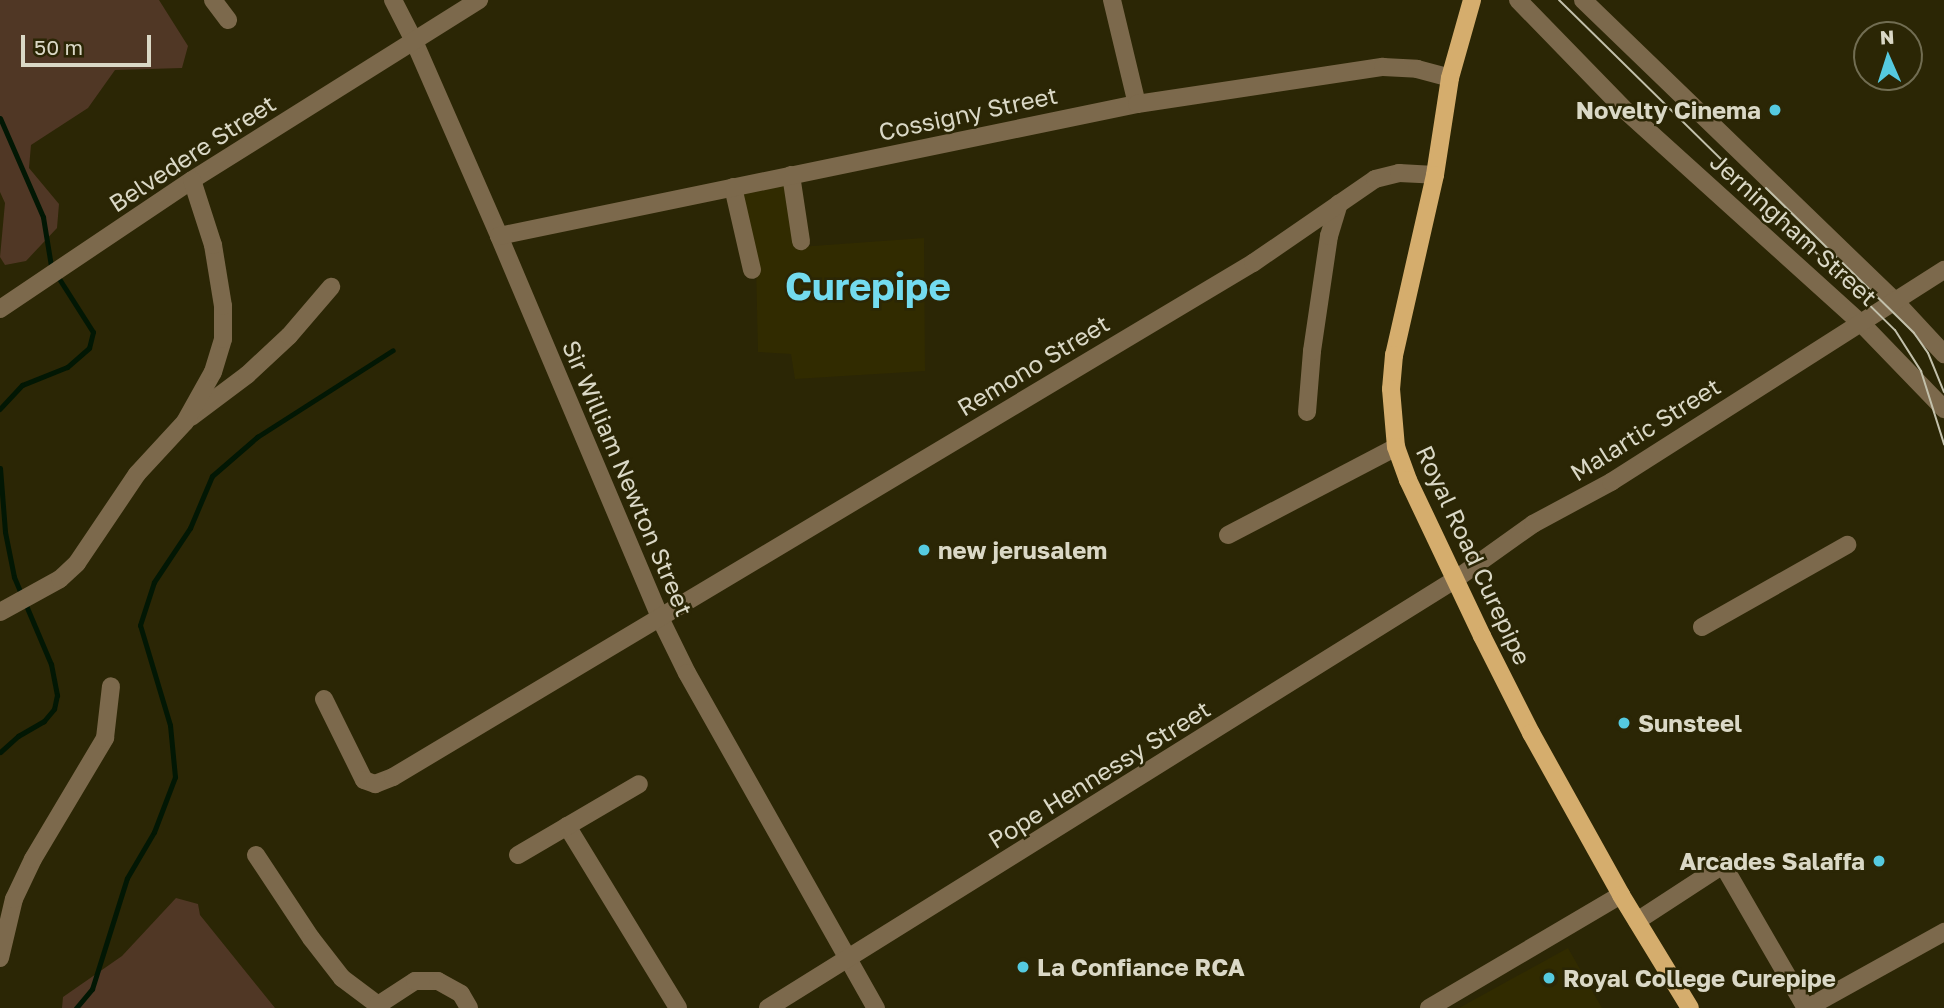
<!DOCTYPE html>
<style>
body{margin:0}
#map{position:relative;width:1944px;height:1008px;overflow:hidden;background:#2b2605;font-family:"Golos Text",sans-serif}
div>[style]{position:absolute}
.built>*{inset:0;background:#312b00}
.green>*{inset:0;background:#503725}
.stream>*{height:5px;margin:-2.5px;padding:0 2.5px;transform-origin:2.5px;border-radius:2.5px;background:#021704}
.minor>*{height:18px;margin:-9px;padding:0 9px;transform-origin:9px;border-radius:9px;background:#7c694c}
.major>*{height:18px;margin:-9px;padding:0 9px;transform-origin:9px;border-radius:9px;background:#d5ad6d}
.tram>*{height:2px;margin:-1px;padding:0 1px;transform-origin:1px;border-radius:1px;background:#c2c0ab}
.dots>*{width:19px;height:19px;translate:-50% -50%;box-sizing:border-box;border:4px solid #2b2605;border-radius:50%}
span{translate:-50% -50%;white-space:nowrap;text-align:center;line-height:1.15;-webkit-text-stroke:5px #2b2605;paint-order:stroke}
.poi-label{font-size:24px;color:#dad8c6;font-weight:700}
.right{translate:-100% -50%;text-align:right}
.left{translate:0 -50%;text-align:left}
.street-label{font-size:24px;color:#dad8c6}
.town-label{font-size:38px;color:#73dbef;font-weight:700}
.north{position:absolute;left:1853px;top:21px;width:70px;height:70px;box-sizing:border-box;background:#2b2605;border:2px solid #716d52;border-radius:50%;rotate:357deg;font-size:19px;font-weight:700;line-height:28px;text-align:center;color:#dad8c6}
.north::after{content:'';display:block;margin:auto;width:24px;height:32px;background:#55cae0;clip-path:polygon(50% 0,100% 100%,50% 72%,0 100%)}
.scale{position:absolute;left:21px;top:35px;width:130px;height:32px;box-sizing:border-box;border:4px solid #dad8c6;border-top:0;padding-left:9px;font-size:21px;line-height:24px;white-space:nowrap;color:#dad8c6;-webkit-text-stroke:5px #2b2605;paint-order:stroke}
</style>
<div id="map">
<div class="built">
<i style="clip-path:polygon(788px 181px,799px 247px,924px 238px,925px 371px,795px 379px,791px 354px,758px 352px,756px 265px,740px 191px)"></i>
<i style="clip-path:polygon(1568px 948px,1602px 1008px,1459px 1008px)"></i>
</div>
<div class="green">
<i style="clip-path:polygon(0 0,159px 0,188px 46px,182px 68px,115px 70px,88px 108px,31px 145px,29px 168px,59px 204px,57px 228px,26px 261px,5px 265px,0 257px,5px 203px,0 192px)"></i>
<i style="clip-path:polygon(176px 898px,198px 904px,200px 915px,275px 1008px,62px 1008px,63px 997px,122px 956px)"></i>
</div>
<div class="stream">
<i style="left:0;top:118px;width:108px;rotate:66.5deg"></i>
<i style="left:43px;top:217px;width:50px;rotate:80.7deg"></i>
<i style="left:51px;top:266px;width:78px;rotate:57.5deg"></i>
<i style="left:93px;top:332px;width:16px;rotate:104deg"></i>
<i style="left:89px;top:348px;width:29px;rotate:139deg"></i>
<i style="left:67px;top:367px;width:48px;rotate:158.2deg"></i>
<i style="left:22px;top:385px;width:33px;rotate:133deg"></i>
<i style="left:0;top:468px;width:64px;rotate:85.5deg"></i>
<i style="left:5px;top:532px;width:46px;rotate:78.7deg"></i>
<i style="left:14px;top:577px;width:95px;rotate:67deg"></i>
<i style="left:51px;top:664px;width:32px;rotate:79deg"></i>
<i style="left:57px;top:695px;width:14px;rotate:102deg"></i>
<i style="left:54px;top:709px;width:16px;rotate:130deg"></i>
<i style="left:44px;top:721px;width:30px;rotate:150deg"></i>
<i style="left:18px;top:736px;width:24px;rotate:138deg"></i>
<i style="left:76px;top:1008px;width:25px;rotate:-50deg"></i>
<i style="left:92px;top:989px;width:116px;rotate:-72.5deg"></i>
<i style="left:127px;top:878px;width:53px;rotate:-59.6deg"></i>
<i style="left:154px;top:832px;width:59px;rotate:-69.1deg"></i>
<i style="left:175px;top:777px;width:52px;rotate:-95.5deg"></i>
<i style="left:170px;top:725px;width:104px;rotate:-106.7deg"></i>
<i style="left:140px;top:625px;width:45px;rotate:-72deg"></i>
<i style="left:154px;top:582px;width:65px;rotate:-56.3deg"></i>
<i style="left:190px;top:528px;width:56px;rotate:-67.1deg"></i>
<i style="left:212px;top:476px;width:60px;rotate:-40.9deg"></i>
<i style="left:257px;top:437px;width:161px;rotate:-32.6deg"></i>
</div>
<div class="minor">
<i style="left:213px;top:0;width:25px;rotate:53deg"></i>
<i style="left:393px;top:0;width:46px;rotate:62.9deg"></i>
<i style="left:414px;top:41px;width:213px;rotate:66.4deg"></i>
<i style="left:499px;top:236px;width:415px;rotate:67.1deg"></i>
<i style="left:660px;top:618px;width:61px;rotate:63.9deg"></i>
<i style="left:687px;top:673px;width:385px;rotate:60.6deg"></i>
<i style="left:1112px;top:0;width:107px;rotate:76.5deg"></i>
<i style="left:1518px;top:0;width:155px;rotate:45.8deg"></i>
<i style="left:1626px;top:111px;width:316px;rotate:42.1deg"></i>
<i style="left:1861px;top:323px;width:120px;rotate:46deg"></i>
<i style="left:1583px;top:0;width:432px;rotate:44deg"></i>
<i style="left:1894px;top:300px;width:74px;rotate:47.2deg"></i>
<i style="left:791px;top:175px;width:67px;rotate:81.4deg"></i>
<i style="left:733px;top:187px;width:85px;rotate:77.1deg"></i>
<i style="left:499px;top:236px;width:652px;rotate:-11.69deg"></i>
<i style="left:1137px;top:104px;width:249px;rotate:-8.6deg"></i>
<i style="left:1383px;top:67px;width:34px;rotate:3deg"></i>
<i style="left:1417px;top:69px;width:34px;rotate:15deg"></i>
<i style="left:0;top:309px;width:231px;rotate:-33.9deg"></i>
<i style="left:192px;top:180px;width:339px;rotate:-32.1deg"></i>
<i style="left:1307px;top:412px;width:61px;rotate:-85.3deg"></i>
<i style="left:1312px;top:351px;width:116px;rotate:-81.6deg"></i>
<i style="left:1329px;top:236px;width:34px;rotate:-73deg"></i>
<i style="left:191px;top:417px;width:70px;rotate:-36.9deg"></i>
<i style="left:247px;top:375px;width:57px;rotate:-42.9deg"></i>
<i style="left:289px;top:336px;width:65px;rotate:-49.4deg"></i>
<i style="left:1228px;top:535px;width:190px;rotate:-27.6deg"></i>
<i style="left:0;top:612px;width:68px;rotate:-28.8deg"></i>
<i style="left:60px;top:579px;width:23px;rotate:-43deg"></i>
<i style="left:77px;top:563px;width:107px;rotate:-56deg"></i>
<i style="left:137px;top:474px;width:71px;rotate:-47.3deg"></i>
<i style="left:185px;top:422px;width:57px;rotate:-60.8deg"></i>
<i style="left:213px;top:372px;width:34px;rotate:-73deg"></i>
<i style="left:223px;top:339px;width:33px;rotate:-90deg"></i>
<i style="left:223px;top:306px;width:62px;rotate:-99.3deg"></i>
<i style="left:213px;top:245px;width:68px;rotate:-107.9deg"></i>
<i style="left:1702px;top:627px;width:167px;rotate:-29.5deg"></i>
<i style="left:324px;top:699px;width:90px;rotate:63.7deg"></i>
<i style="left:364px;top:780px;width:12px;rotate:20deg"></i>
<i style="left:375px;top:784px;width:19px;rotate:-21deg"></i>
<i style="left:393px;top:777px;width:1002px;rotate:-30.87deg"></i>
<i style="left:1253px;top:263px;width:148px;rotate:-34.5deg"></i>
<i style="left:1375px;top:179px;width:25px;rotate:-14deg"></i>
<i style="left:1399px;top:173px;width:36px;rotate:3deg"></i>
<i style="left:567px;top:826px;width:213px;rotate:58.6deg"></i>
<i style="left:256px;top:855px;width:100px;rotate:56.5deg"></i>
<i style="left:311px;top:938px;width:51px;rotate:52.2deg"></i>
<i style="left:342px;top:978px;width:45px;rotate:36.9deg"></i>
<i style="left:378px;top:1005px;width:44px;rotate:-33deg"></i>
<i style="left:415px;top:981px;width:23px"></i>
<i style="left:438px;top:981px;width:26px;rotate:29deg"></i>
<i style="left:461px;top:994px;width:16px;rotate:60deg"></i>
<i style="left:518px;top:855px;width:140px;rotate:-30.4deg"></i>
<i style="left:1637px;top:921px;width:103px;rotate:-33.1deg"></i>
<i style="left:1723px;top:865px;width:165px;rotate:59.9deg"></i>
<i style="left:0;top:958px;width:61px;rotate:-76.7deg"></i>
<i style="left:14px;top:899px;width:44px;rotate:-64.6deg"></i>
<i style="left:33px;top:859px;width:141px;rotate:-59.2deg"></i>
<i style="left:105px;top:738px;width:52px;rotate:-83.4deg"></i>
<i style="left:768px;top:1008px;width:811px;rotate:-31.95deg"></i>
<i style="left:1456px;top:579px;width:95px;rotate:-35.5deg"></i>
<i style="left:1533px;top:524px;width:89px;rotate:-28.3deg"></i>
<i style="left:1611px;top:482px;width:395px;rotate:-32.5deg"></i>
<i style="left:1429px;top:1008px;width:223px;rotate:-30.5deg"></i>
<i style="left:1807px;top:1008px;width:157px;rotate:-29deg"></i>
</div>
<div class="major">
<i style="left:1472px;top:0;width:81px;rotate:105.8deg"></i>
<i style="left:1450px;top:78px;width:98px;rotate:98.8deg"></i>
<i style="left:1435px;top:175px;width:185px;rotate:102.8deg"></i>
<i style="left:1394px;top:355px;width:34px;rotate:95deg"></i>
<i style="left:1391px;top:389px;width:58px;rotate:85.1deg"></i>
<i style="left:1396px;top:447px;width:35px;rotate:70deg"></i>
<i style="left:1408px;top:480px;width:173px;rotate:64.6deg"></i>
<i style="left:1482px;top:636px;width:109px;rotate:63.2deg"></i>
<i style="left:1531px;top:733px;width:185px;rotate:60.9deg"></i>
<i style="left:1621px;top:895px;width:132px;rotate:58.6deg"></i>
</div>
<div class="tram">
<i style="left:1559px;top:0;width:471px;rotate:44.5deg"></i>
<i style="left:1895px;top:330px;width:49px;rotate:57.6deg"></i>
<i style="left:1921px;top:371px;width:77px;rotate:72.5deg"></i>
<i style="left:1766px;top:188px;width:207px;rotate:44.4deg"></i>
<i style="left:1914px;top:333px;width:24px;rotate:55deg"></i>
<i style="left:1928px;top:353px;width:42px;rotate:67.7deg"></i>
</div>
<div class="dots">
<i style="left:1775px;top:110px;background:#55cae0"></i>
<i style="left:924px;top:550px;background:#55cae0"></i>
<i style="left:1624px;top:723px;background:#55cae0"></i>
<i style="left:1879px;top:861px;background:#55cae0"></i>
<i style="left:1023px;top:967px;background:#55cae0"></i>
<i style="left:1549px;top:978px;background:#55cae0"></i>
</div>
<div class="poi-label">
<span class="right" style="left:1761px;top:110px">Novelty Cinema</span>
<span class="left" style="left:938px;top:550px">new jerusalem</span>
<span class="left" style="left:1638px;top:723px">Sunsteel</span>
<span class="right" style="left:1865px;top:861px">Arcades Salaffa</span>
<span class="left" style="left:1037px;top:967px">La Confiance RCA</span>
<span class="left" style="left:1563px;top:978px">Royal College Curepipe</span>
</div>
<div class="street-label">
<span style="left:968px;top:113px;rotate:-12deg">Cossigny Street</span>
<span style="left:192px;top:153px;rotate:-33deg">Belvedere Street</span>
<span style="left:1794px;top:229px;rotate:42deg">Jerningham Street</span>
<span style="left:1033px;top:365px;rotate:-31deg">Remono Street</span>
<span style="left:1645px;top:429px;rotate:-32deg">Malartic Street</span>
<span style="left:628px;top:478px;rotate:67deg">Sir William Newton Street</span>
<span style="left:1474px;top:555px;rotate:65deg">Royal Road Curepipe</span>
<span style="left:1099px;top:774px;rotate:-32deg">Pope Hennessy Street</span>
</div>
<div class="town-label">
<span style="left:868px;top:286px">Curepipe</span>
</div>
<div class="north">N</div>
<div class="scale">50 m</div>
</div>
